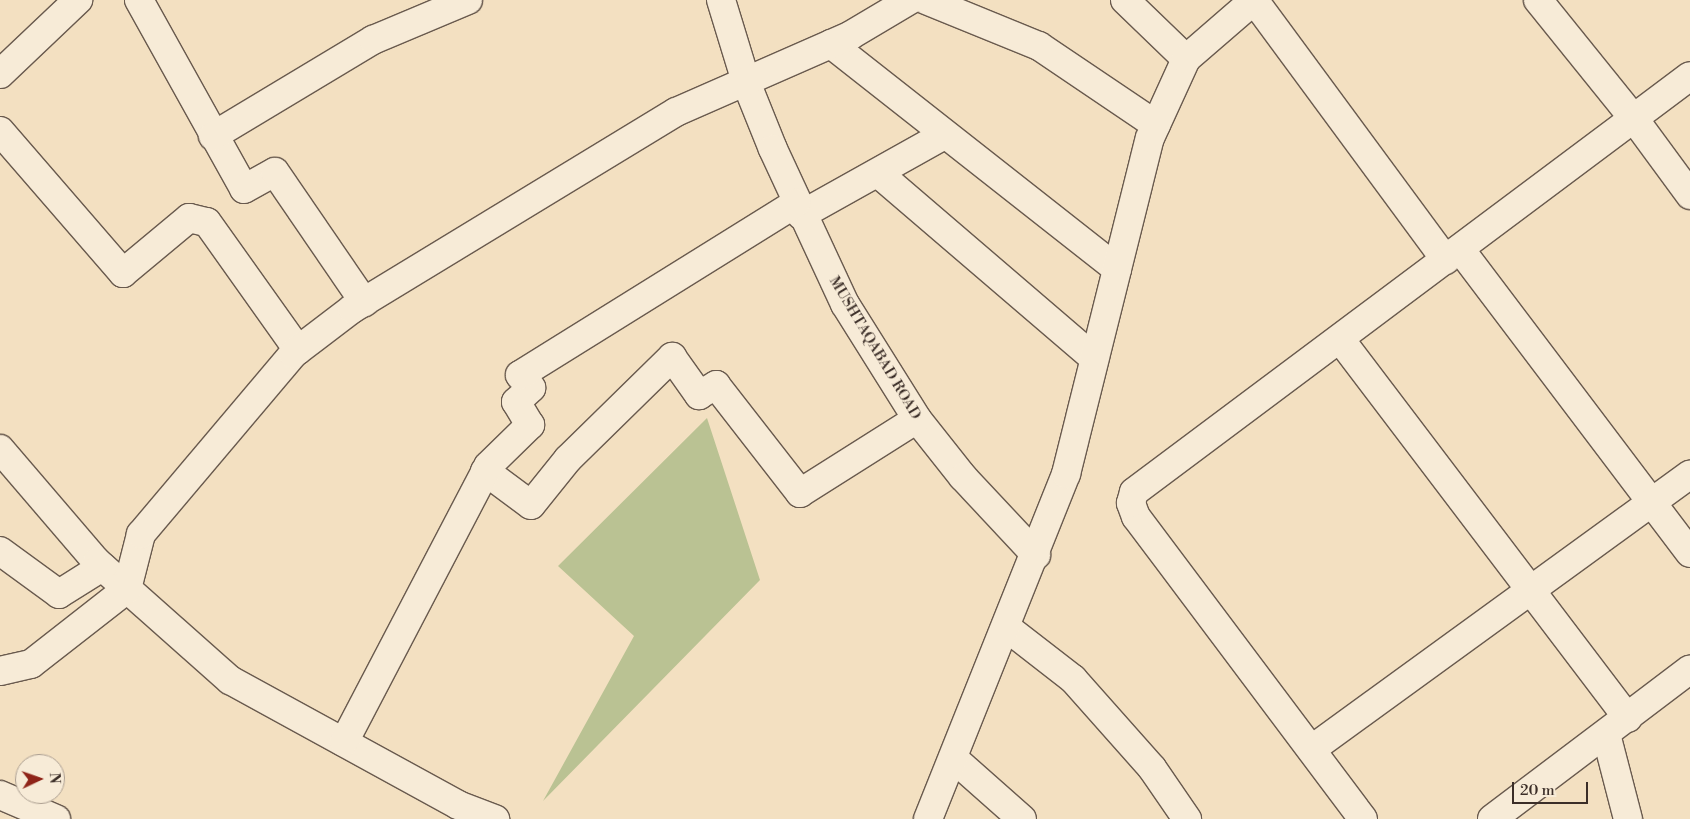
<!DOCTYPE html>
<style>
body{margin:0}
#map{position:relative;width:1690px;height:819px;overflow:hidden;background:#f3e0c1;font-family:"Libre Bodoni",serif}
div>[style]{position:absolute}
.green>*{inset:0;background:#bac293}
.roads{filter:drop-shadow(1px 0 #695a4e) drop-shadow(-1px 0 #695a4e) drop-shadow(0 1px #695a4e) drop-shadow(0 -1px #695a4e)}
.street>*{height:28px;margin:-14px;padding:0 14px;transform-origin:14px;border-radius:14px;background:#f7ebd7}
.secondary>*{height:28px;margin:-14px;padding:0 14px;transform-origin:14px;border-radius:14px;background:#f7ebd7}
span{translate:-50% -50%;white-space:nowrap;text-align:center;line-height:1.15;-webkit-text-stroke:4px #f7ebd7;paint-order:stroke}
.street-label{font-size:15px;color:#3b2e28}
.north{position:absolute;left:15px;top:754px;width:50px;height:50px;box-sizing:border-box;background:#f7ebd7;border:1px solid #ac9f91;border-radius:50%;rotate:87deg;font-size:14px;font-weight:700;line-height:20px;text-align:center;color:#3b2e28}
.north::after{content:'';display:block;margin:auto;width:18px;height:22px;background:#8f2418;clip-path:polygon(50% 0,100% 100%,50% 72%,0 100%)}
.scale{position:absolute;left:1512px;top:782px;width:76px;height:22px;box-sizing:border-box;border:2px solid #3b2e28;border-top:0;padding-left:6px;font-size:15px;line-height:18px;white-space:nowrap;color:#3b2e28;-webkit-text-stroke:4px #f7ebd7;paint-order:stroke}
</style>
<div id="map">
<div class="green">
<i style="clip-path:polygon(707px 418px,760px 580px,543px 801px,634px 636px,558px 566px)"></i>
</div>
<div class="roads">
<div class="street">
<i style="left:139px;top:0;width:216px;rotate:60.9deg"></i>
<i style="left:244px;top:189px;width:35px;rotate:-29deg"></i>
<i style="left:275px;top:172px;width:158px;rotate:55.6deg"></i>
<i style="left:721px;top:0;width:86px;rotate:73deg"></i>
<i style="left:746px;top:82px;width:72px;rotate:68.1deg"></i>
<i style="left:773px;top:149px;width:171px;rotate:65.1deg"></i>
<i style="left:845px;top:304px;width:136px;rotate:57.9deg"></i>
<i style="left:917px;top:419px;width:74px;rotate:51.6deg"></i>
<i style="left:963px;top:477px;width:107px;rotate:46.9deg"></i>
<i style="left:926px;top:0;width:122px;rotate:22.2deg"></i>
<i style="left:1039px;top:46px;width:141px;rotate:34deg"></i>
<i style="left:1125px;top:0;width:85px;rotate:44deg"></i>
<i style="left:1254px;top:0;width:323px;rotate:53.6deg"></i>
<i style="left:1538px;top:0;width:154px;rotate:51.1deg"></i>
<i style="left:1635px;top:120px;width:93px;rotate:53.7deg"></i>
<i style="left:831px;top:44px;width:364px;rotate:38.2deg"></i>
<i style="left:0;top:74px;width:108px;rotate:-43.5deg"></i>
<i style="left:0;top:131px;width:188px;rotate:49.1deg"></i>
<i style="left:123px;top:273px;width:86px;rotate:-39.8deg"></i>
<i style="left:189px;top:218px;width:18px;rotate:13deg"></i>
<i style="left:207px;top:222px;width:157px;rotate:54.6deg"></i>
<i style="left:213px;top:136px;width:187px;rotate:-31deg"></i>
<i style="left:373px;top:40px;width:103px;rotate:-22.8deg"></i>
<i style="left:878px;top:173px;width:284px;rotate:40.6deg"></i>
<i style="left:801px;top:215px;width:164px;rotate:-29.2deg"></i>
<i style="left:1460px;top:249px;width:381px;rotate:52.9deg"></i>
<i style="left:1340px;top:339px;width:476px;rotate:52.8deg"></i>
<i style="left:0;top:449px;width:149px;rotate:49.4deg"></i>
<i style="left:97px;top:562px;width:178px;rotate:41.6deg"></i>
<i style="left:230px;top:680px;width:260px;rotate:28.7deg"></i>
<i style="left:458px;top:805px;width:40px;rotate:21deg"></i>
<i style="left:485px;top:471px;width:57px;rotate:36.5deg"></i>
<i style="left:531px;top:505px;width:59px;rotate:-51.2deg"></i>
<i style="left:568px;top:459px;width:146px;rotate:-44.4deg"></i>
<i style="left:672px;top:357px;width:47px;rotate:54.6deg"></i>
<i style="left:699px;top:395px;width:20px;rotate:-30deg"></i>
<i style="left:716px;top:385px;width:137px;rotate:52.1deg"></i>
<i style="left:800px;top:493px;width:138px;rotate:-32.3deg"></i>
<i style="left:0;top:551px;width:73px;rotate:36.1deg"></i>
<i style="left:59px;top:594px;width:51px;rotate:-32.1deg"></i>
<i style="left:1006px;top:627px;width:85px;rotate:37.8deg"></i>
<i style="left:1073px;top:679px;width:119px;rotate:48.4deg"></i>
<i style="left:1152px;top:768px;width:62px;rotate:55.5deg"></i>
<i style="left:0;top:671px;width:32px;rotate:-13deg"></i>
<i style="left:31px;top:664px;width:122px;rotate:-38deg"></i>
<i style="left:127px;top:589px;width:57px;rotate:-75.7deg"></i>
<i style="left:141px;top:534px;width:236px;rotate:-49.8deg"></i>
<i style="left:293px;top:354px;width:74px;rotate:-37.3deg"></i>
<i style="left:352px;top:309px;width:379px;rotate:-31.3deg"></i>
<i style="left:676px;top:112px;width:191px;rotate:-23.7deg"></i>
<i style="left:851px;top:35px;width:69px;rotate:-30.7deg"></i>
<i style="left:1606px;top:734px;width:88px;rotate:75.5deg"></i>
<i style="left:344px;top:742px;width:311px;rotate:-62.4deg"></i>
<i style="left:488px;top:466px;width:59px;rotate:-44.3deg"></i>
<i style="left:530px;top:425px;width:27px;rotate:-121deg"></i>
<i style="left:516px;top:402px;width:21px;rotate:-43deg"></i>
<i style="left:531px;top:388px;width:17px;rotate:-130deg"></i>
<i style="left:520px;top:375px;width:325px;rotate:-31.9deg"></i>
<i style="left:1312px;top:749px;width:467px;rotate:-36deg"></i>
<i style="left:953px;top:758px;width:92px;rotate:41.5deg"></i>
<i style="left:0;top:795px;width:61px;rotate:23.2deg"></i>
<i style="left:1363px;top:819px;width:378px;rotate:-126.9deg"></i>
<i style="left:1136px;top:517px;width:15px;rotate:-110deg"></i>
<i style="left:1131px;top:503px;width:11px;rotate:-75deg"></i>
<i style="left:1134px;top:492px;width:694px;rotate:-36.8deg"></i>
<i style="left:1492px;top:819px;width:248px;rotate:-37.1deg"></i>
</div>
<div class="secondary">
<i style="left:928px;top:819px;width:372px;rotate:-68.2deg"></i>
<i style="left:1066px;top:474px;width:346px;rotate:-76deg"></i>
<i style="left:1150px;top:138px;width:87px;rotate:-65.5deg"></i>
<i style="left:1186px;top:59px;width:90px;rotate:-40.9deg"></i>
</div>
</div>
<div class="street-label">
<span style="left:875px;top:348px;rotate:59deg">MUSHTAQABAD ROAD</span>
</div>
<div class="north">N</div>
<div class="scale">20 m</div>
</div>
